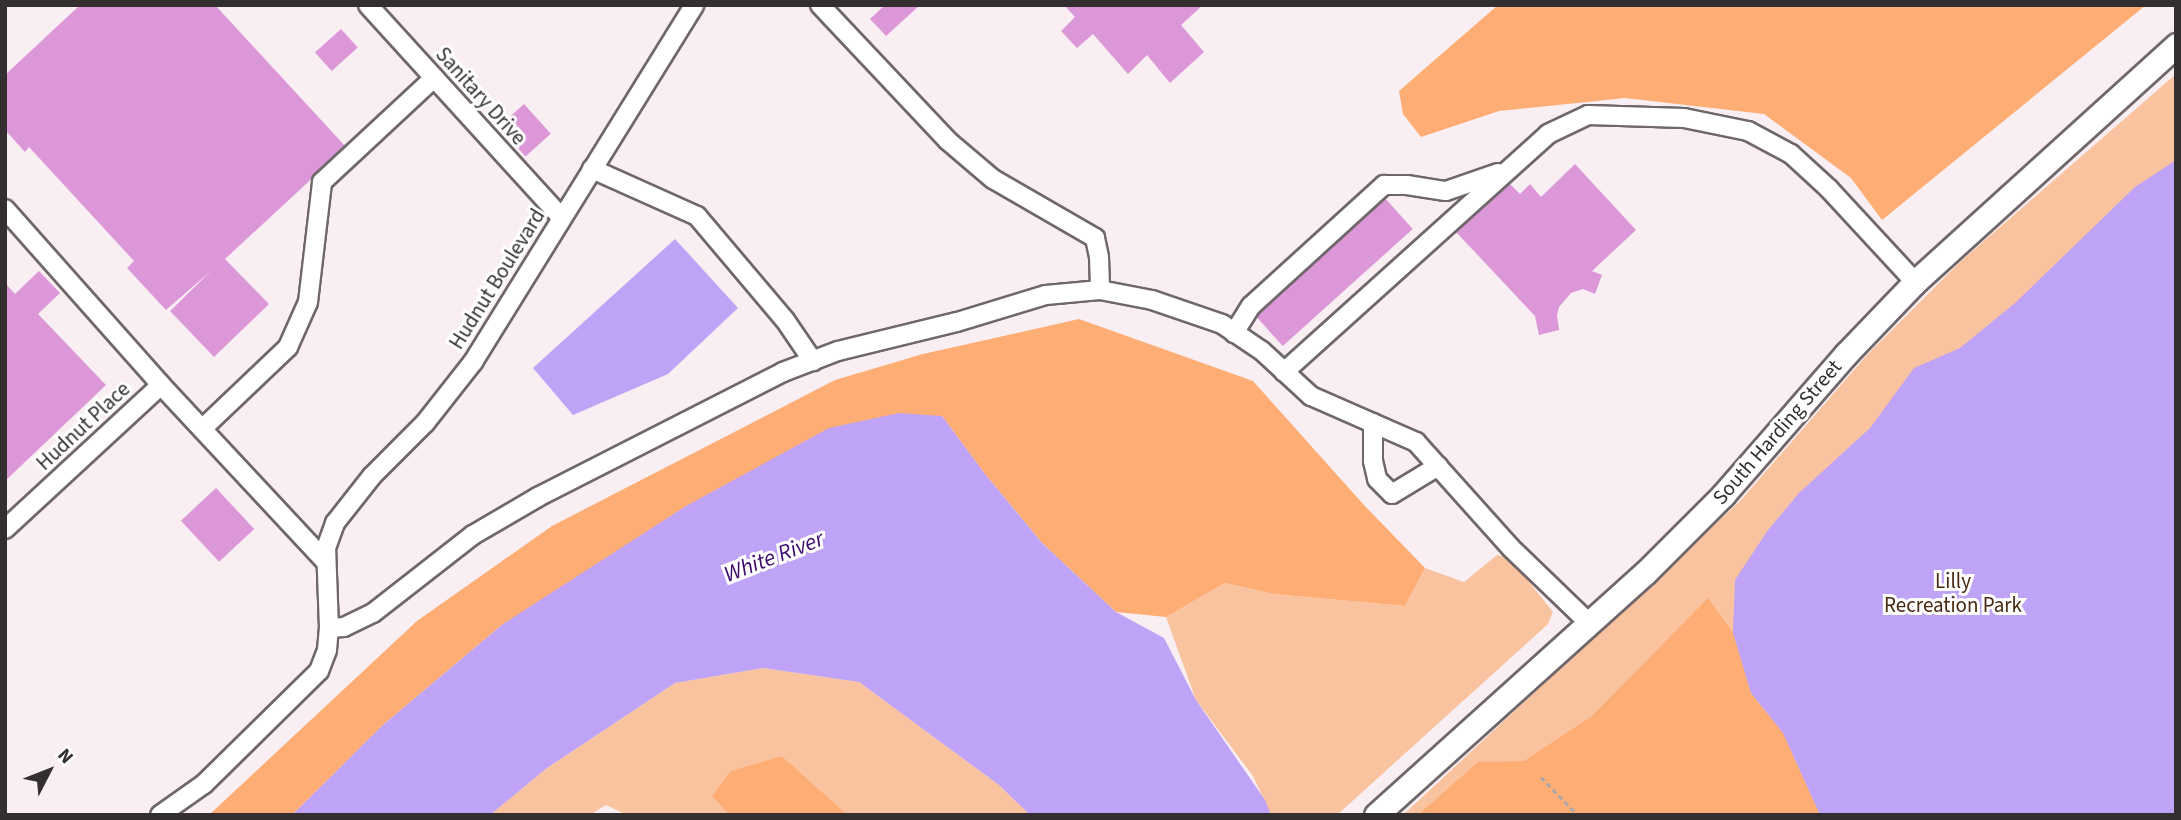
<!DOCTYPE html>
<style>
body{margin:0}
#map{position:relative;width:2181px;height:820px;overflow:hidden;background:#f9eef1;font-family:"Source Sans 3",sans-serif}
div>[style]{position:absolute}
.green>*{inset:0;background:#fac39f}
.forest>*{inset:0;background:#fead75}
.water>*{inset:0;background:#bfa3f6}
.building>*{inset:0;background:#dc97d9;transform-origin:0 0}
.path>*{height:2.5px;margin-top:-1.25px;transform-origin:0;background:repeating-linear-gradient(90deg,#ada5a8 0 5px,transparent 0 8.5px)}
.roads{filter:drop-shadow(2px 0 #70676a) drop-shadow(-2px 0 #70676a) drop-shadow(0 2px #70676a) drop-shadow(0 -2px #70676a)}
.minor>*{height:18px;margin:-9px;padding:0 9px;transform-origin:9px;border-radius:9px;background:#fff}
.major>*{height:23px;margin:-11.5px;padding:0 11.5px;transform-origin:11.5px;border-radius:11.5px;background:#fff}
span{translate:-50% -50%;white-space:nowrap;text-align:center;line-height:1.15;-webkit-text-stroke:6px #fff;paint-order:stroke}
.street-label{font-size:21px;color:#332f31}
.park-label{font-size:21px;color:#482810}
.water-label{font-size:23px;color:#3b0a6c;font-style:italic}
.frame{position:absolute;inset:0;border:7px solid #332f31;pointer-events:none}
.north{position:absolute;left:14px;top:736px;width:70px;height:70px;-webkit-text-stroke:5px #fff;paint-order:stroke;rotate:48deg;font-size:19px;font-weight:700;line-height:28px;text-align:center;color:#332f31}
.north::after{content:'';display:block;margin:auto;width:24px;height:32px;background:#332f31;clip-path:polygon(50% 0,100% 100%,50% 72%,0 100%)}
</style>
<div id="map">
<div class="green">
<i style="clip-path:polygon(2176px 74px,2176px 815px,1403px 815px,1741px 500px,1867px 355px,1961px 261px)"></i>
<i style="clip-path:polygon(1497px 555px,1510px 558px,1553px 612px,1548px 624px,1337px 815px,1271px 815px,1253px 776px,1196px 700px,1166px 617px,1225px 583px,1273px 594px,1405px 606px,1425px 568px,1464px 582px)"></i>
<i style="clip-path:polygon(763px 668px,859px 682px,999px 785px,1030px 815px,848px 815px,782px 756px,712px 796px,729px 815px,627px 815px,606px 805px,590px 815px,490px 815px,547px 768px,675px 683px)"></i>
</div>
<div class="forest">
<i style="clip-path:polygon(1498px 5px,2146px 5px,1882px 220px,1851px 178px,1764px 114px,1625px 98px,1499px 111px,1421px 137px,1403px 114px,1399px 91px)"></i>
<i style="clip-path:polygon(1079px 319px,1253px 381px,1363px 504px,1425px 568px,1405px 606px,1273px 594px,1225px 583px,1166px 617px,1116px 612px,1042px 543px,985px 474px,942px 416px,503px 624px,383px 725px,292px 815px,209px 815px,417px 621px,552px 526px,835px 380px,923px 354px)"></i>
<i style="clip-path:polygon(1708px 598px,1733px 633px,1751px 693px,1783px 733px,1820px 815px,1418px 815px,1478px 762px,1524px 761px,1592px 716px)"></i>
<i style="clip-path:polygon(782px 756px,848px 815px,729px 815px,712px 796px,731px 771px)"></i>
</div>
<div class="water">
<i style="clip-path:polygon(2176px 160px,2176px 815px,1820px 815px,1783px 733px,1751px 693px,1733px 633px,1735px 580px,1768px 530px,1799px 493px,1870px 428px,1914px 368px,1960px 348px,2015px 303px,2135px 187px)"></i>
<i style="clip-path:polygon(675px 239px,738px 308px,668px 374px,573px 415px,533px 368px)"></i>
<i style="clip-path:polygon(899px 413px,942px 416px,985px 474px,1042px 543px,1116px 612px,1164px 638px,1196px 700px,1265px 800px,1271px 815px,1030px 815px,999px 785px,859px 682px,763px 668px,675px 683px,547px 768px,490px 815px,292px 815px,383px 725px,503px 624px,686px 506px,829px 428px)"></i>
</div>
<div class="building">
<i style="clip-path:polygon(80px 5px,215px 5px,346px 147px,225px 259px,269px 304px,214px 357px,170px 311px,212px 270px,166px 310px,127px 268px,134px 261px,29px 147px,25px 152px,5px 130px,5px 75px)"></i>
<i style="clip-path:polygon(885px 5px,920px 5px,886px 36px,870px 19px)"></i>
<i style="clip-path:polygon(1064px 5px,1203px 5px,1181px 25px,1204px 52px,1170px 83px,1147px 55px,1128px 74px,1093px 34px,1077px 48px,1061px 31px,1075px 17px)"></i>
<i style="left:341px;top:29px;width:25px;height:35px;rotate:48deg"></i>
<i style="left:524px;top:104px;width:40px;height:34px;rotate:48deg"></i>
<i style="clip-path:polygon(1575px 164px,1636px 230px,1592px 271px,1602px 275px,1595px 294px,1583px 289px,1571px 293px,1559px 307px,1557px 315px,1559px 330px,1539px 335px,1535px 316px,1456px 232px,1510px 184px,1520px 194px,1530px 184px,1541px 197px)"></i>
<i style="left:1384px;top:197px;width:43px;height:175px;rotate:48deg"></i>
<i style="clip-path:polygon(39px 271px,60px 293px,38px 314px,106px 385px,5px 481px,5px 283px,15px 294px)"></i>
<i style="left:216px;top:488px;width:56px;height:48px;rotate:47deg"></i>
</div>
<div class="path">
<i style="left:1541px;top:777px;width:53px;rotate:45.8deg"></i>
</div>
<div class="roads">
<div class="minor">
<i style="left:368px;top:5px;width:287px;rotate:47.7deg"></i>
<i style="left:820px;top:5px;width:185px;rotate:46.7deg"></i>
<i style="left:947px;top:140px;width:60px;rotate:40.3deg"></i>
<i style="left:993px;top:179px;width:118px;rotate:30deg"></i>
<i style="left:1095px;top:238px;width:19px;rotate:78deg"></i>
<i style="left:1099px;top:257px;width:33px;rotate:88deg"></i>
<i style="left:1100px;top:290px;width:53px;rotate:10.9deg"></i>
<i style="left:1152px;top:300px;width:74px;rotate:18.9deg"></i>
<i style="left:1222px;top:324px;width:48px;rotate:34deg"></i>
<i style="left:1262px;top:351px;width:67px;rotate:42.6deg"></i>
<i style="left:1311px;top:396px;width:115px;rotate:23.7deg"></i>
<i style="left:1416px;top:442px;width:142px;rotate:48.1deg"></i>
<i style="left:1511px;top:548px;width:108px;rotate:43.9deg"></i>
<i style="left:592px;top:169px;width:115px;rotate:24.1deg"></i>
<i style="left:697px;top:216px;width:136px;rotate:49.8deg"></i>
<i style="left:785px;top:320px;width:50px;rotate:55.7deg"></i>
<i style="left:5px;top:209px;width:235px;rotate:48.4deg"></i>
<i style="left:161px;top:385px;width:242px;rotate:47deg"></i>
<i style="left:1234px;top:333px;width:32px;rotate:-58deg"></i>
<i style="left:1251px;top:306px;width:180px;rotate:-42.3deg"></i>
<i style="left:1384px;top:185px;width:23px"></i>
<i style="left:1407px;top:185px;width:39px;rotate:9deg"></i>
<i style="left:1446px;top:191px;width:55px;rotate:-19.1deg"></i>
<i style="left:1284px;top:372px;width:355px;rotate:-42deg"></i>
<i style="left:1548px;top:134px;width:44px;rotate:-25.4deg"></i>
<i style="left:1588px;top:115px;width:96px;rotate:1.8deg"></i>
<i style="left:1684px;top:118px;width:65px;rotate:11.5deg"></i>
<i style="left:1748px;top:131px;width:49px;rotate:28.1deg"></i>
<i style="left:1791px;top:154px;width:52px;rotate:42.6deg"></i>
<i style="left:1829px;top:189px;width:127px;rotate:47.2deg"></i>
<i style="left:1373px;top:423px;width:38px;rotate:90deg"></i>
<i style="left:1373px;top:461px;width:18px;rotate:77deg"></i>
<i style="left:1377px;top:479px;width:21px;rotate:45deg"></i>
<i style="left:1392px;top:494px;width:54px;rotate:-31.3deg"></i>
<i style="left:202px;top:429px;width:119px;rotate:-43.6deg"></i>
<i style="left:288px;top:347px;width:49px;rotate:-66deg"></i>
<i style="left:308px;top:302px;width:121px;rotate:-83.3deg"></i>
<i style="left:322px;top:182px;width:153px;rotate:-42.9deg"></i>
<i style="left:5px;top:529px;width:212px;rotate:-42.7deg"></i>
<i style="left:329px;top:628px;width:15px;rotate:-4deg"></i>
<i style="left:344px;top:627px;width:32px;rotate:-26deg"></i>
<i style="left:373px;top:613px;width:127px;rotate:-38deg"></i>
<i style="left:473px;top:535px;width:75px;rotate:-30.3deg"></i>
<i style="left:538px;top:497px;width:275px;rotate:-27deg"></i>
<i style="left:783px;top:372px;width:59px;rotate:-20.9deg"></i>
<i style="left:838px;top:351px;width:122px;rotate:-13.7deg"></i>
<i style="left:957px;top:322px;width:93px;rotate:-16.9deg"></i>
<i style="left:1046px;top:295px;width:54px;rotate:-5.3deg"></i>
<i style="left:160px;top:815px;width:54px;rotate:-35.2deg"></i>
<i style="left:204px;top:784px;width:161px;rotate:-44.5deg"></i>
<i style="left:319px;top:671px;width:22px;rotate:-69deg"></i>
<i style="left:327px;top:650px;width:22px;rotate:-85deg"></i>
<i style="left:329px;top:628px;width:80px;rotate:-92.1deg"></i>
<i style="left:326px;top:548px;width:27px;rotate:-70deg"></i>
<i style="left:335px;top:523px;width:60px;rotate:-51.8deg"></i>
<i style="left:372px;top:476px;width:75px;rotate:-45deg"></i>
<i style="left:425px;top:423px;width:78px;rotate:-51.8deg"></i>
<i style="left:473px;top:362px;width:420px;rotate:-58.2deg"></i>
</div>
<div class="major">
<i style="left:1376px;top:815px;width:363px;rotate:-42deg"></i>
<i style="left:1646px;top:572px;width:109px;rotate:-45deg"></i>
<i style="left:1723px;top:495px;width:187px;rotate:-48.9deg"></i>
<i style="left:1846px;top:354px;width:100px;rotate:-46.2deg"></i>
<i style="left:1915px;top:282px;width:353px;rotate:-42.2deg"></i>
</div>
</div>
<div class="street-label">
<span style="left:481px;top:96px;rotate:48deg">Sanitary Drive</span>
<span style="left:497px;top:279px;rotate:-58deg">Hudnut Boulevard</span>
<span style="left:83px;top:426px;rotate:-43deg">Hudnut Place</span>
<span style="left:1777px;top:432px;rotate:-49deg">South Harding Street</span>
</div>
<div class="park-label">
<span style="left:1953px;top:593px">Lilly<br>Recreation Park</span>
</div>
<div class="water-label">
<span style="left:774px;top:557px;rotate:-21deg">White River</span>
</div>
<div class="frame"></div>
<div class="north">N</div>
</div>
